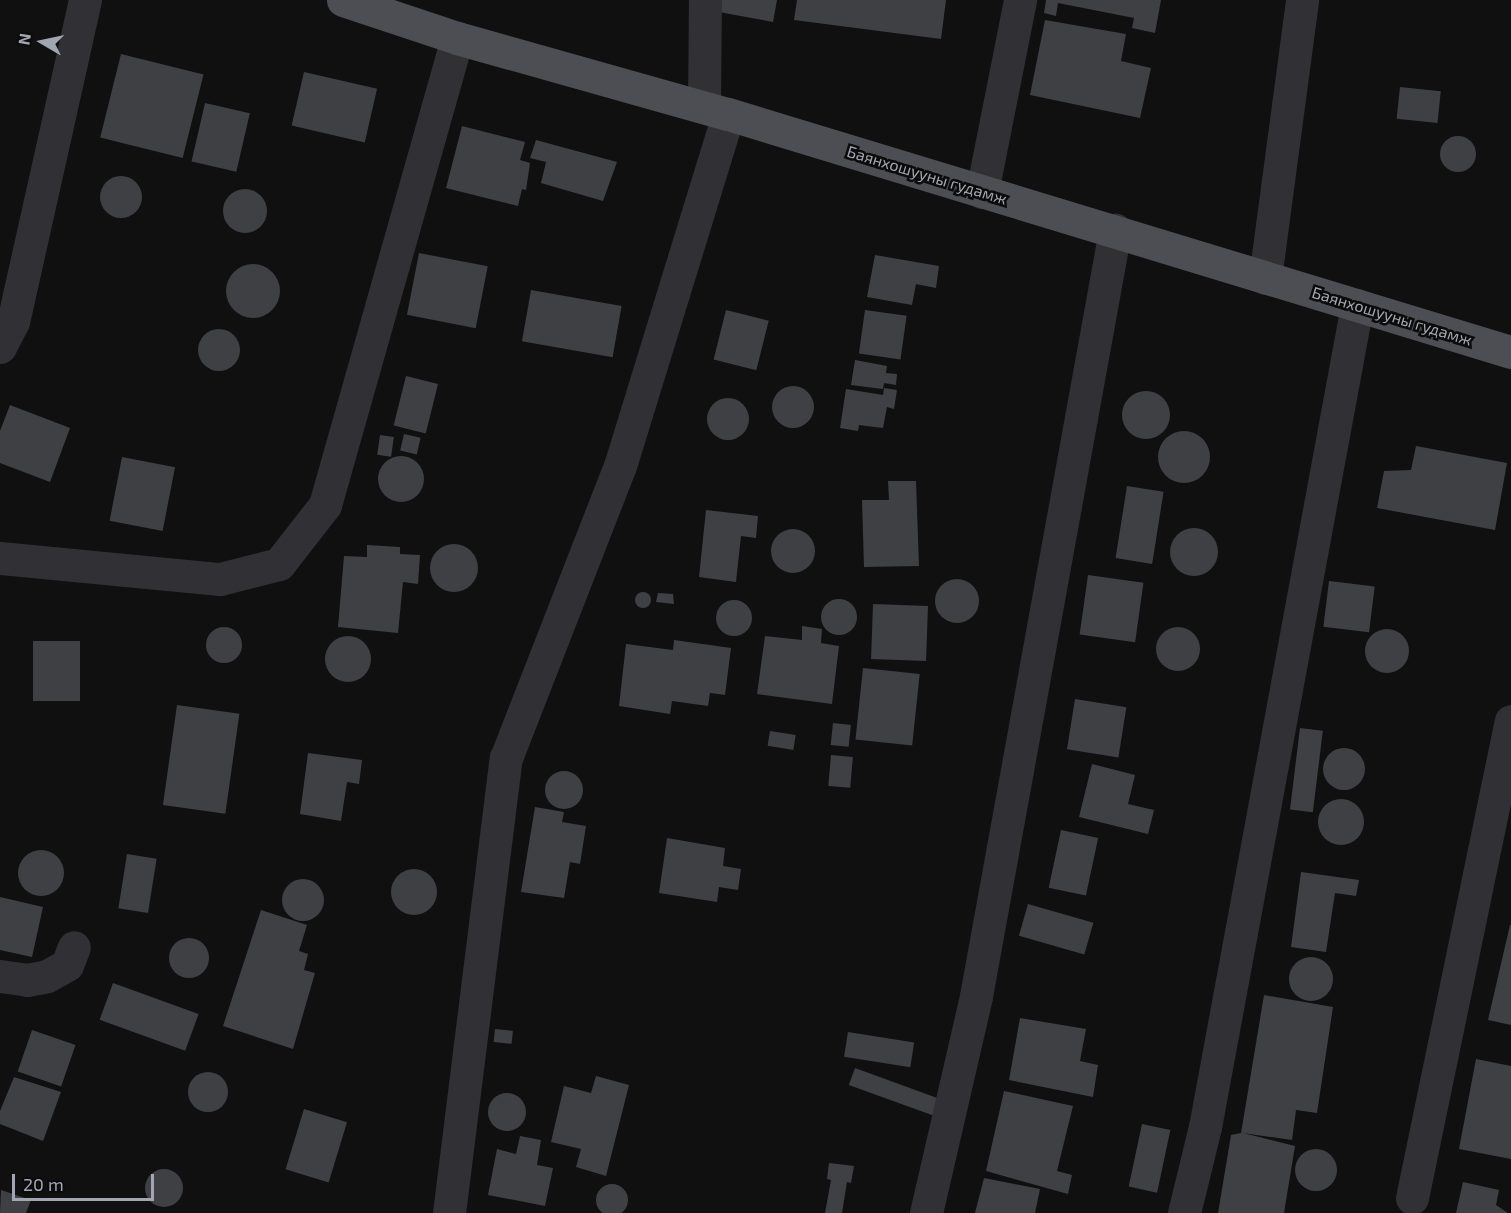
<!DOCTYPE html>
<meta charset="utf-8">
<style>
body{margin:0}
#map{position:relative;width:1511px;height:1213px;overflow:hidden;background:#101011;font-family:"Exo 2",sans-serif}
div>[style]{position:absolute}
.building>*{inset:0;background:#3f4044;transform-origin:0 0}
.round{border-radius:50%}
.minor>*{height:33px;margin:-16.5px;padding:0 16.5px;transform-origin:16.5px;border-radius:16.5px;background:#313135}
.major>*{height:33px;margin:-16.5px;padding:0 16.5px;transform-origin:16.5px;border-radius:16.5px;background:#4d4e54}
span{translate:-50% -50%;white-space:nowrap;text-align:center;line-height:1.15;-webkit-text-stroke:5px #0b0b0c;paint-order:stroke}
.street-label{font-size:16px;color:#a2a6b0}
.north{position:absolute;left:12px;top:12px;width:60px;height:60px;-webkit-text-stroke:4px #0b0b0c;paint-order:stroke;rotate:279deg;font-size:16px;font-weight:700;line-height:24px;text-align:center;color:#a2a6b0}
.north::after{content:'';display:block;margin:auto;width:21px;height:27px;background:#a2a6b0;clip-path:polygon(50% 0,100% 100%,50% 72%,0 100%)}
.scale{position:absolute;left:12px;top:1174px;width:142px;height:27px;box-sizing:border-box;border:3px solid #a2a6b0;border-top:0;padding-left:8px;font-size:18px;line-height:21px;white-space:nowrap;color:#a2a6b0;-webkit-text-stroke:4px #0b0b0c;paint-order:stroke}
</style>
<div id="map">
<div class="building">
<i style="clip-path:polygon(722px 0,777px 0,773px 22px,719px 12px)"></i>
<i style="clip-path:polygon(797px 0,946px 0,941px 39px,794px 20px)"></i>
<i style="clip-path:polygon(1046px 0,1161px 0,1155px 33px,1132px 28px,1134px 18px,1058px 3px,1056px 16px,1044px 13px)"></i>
<i style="clip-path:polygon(1045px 20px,1126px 34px,1121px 61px,1151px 68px,1140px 118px,1030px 95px)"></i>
<i style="left:121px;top:54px;width:85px;height:86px;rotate:14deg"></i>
<i style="left:304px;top:72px;width:75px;height:55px;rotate:13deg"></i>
<i style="left:1400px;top:87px;width:41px;height:32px;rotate:6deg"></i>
<i style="left:205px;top:103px;width:46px;height:60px;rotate:13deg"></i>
<i style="clip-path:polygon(462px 126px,525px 142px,520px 160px,530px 163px,526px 190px,522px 189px,518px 206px,446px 188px)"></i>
<i class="round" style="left:1440px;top:136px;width:36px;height:36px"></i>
<i style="clip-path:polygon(536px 140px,617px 162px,603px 201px,541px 183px,546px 162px,530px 158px)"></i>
<i class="round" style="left:100px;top:176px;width:42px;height:42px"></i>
<i class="round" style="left:223px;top:189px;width:44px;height:44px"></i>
<i style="left:419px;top:253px;width:70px;height:63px;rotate:11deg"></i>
<i style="clip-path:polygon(875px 255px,939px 266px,936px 288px,916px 284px,912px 305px,867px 297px)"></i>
<i class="round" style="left:226px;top:264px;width:54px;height:54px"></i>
<i style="left:531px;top:290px;width:92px;height:52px;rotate:10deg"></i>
<i style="left:726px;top:310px;width:44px;height:51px;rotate:14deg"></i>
<i style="left:865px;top:310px;width:42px;height:44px;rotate:8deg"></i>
<i class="round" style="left:198px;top:329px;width:42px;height:42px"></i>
<i style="clip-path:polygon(855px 360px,887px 366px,886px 373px,897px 374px,896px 385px,884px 383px,883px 389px,851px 385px)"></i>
<i style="left:406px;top:376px;width:33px;height:51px;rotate:14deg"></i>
<i class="round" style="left:772px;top:386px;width:42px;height:42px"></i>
<i style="clip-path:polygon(884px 388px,897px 390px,894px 409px,887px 407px,883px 428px,859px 425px,858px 431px,840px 428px,846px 389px,883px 395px)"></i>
<i class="round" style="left:1122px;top:391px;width:48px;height:48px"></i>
<i class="round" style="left:707px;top:398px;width:42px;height:42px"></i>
<i style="clip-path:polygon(10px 405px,70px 428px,50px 482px,0 463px,0 431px)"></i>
<i class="round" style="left:1158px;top:431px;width:52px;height:52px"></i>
<i style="left:404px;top:434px;width:17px;height:17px;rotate:13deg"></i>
<i style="left:380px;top:435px;width:14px;height:20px;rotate:8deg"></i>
<i style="clip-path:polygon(1416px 446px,1507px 463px,1495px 530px,1377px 508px,1384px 471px,1411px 470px)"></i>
<i class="round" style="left:378px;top:456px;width:46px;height:46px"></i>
<i style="left:122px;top:457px;width:54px;height:65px;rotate:11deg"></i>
<i style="clip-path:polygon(888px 481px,916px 481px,919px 566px,864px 567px,862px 500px,889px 500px)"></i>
<i style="left:1127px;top:486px;width:37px;height:73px;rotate:9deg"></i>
<i style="clip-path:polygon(706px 510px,758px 516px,756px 538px,741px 536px,736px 582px,699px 577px)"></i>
<i class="round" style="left:1170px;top:528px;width:48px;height:48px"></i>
<i class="round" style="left:771px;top:529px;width:44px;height:44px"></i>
<i class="round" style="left:430px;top:544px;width:48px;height:48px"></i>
<i style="clip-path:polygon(367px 545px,400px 547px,400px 554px,420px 555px,418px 584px,403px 582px,398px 633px,338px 627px,344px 556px,367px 557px)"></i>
<i style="left:1088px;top:575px;width:56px;height:60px;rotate:8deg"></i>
<i class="round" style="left:935px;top:579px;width:44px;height:44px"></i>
<i style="left:1329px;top:581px;width:46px;height:46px;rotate:7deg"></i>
<i class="round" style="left:635px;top:592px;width:16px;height:16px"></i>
<i style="clip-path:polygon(658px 593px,673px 594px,674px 604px,656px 602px)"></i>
<i class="round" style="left:821px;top:599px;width:36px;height:36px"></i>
<i class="round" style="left:716px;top:600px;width:36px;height:36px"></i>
<i style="left:873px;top:604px;width:55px;height:55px;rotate:2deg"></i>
<i style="clip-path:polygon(802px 626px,822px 629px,821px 643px,839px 646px,832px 704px,757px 694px,765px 636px,802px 640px)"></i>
<i class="round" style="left:206px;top:627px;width:36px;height:36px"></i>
<i class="round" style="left:1156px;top:627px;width:44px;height:44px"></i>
<i class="round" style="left:1365px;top:629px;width:44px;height:44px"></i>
<i class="round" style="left:325px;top:636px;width:46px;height:46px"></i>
<i style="clip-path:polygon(674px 640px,731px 648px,725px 695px,710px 693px,708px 706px,672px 701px,670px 714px,619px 706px,626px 644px,673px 650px)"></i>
<i style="left:33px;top:641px;width:47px;height:60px"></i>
<i style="left:863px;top:668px;width:57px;height:72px;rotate:6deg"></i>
<i style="left:1075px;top:699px;width:52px;height:51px;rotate:9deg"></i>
<i style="left:177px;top:705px;width:63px;height:101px;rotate:8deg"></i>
<i style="left:833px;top:723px;width:18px;height:22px;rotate:6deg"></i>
<i style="left:1300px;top:728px;width:23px;height:82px;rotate:7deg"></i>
<i style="left:770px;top:731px;width:26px;height:15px;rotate:9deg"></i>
<i class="round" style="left:1323px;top:748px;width:42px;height:42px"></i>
<i style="clip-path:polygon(308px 753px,362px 760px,359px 784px,347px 782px,341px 821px,300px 814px)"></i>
<i style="left:831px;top:755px;width:22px;height:31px;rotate:5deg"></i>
<i style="clip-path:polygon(1092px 764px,1135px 775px,1128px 804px,1154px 810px,1148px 834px,1079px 817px)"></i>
<i class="round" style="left:545px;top:771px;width:38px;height:38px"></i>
<i class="round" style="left:1318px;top:799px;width:46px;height:46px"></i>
<i style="clip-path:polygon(535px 807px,564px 812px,562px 822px,586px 826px,580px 864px,570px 862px,564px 898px,521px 892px)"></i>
<i style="left:1061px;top:830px;width:38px;height:59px;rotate:12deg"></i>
<i style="clip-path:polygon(667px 838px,725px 848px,723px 866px,741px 869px,738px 890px,719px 887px,717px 902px,659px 893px)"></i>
<i class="round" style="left:18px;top:850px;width:46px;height:46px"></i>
<i style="left:127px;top:854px;width:30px;height:55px;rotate:9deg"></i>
<i class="round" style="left:391px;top:869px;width:46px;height:46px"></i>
<i style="clip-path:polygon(1301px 872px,1359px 880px,1356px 896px,1335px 893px,1326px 952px,1291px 947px)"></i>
<i class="round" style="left:282px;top:879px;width:42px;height:42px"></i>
<i style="clip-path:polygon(0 897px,43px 907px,32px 957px,0 950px)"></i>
<i style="left:1028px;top:904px;width:68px;height:33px;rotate:16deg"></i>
<i style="clip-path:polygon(261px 910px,307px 925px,299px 951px,308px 954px,304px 970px,315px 973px,293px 1049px,223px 1026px)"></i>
<i style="clip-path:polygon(1510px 925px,1511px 925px,1511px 1025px,1488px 1020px)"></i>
<i class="round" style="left:169px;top:938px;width:40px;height:40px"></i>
<i class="round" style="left:1289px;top:957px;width:44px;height:44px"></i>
<i style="left:113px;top:983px;width:91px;height:39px;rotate:20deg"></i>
<i style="clip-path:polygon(1264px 995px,1333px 1007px,1317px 1113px,1296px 1110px,1292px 1140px,1243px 1133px,1295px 1146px,1284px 1213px,1218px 1213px,1231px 1135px,1241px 1133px)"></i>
<i style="clip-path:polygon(1020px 1018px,1086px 1029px,1080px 1061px,1098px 1065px,1093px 1097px,1009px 1080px)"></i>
<i style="left:495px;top:1029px;width:18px;height:13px;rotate:6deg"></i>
<i style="left:32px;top:1030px;width:46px;height:44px;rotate:19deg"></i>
<i style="left:848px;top:1032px;width:67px;height:25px;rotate:9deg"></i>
<i style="clip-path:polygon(1476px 1059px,1511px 1066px,1511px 1159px,1459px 1149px)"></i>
<i style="left:855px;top:1068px;width:89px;height:18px;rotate:20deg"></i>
<i class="round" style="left:188px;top:1072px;width:40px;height:40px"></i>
<i style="clip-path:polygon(596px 1076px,629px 1085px,606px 1176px,576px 1167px,581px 1149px,551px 1142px,564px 1086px,591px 1093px)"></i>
<i style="clip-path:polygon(14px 1077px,61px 1092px,43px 1141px,0 1124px,0 1111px)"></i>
<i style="clip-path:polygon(1004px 1091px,1073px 1106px,1057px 1171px,1072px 1175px,1068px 1194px,986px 1171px)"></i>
<i class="round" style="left:488px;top:1093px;width:38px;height:38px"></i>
<i style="left:304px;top:1109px;width:45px;height:63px;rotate:17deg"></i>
<i style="left:1142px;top:1124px;width:29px;height:64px;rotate:12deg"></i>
<i style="clip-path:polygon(520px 1136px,541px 1140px,537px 1165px,553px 1168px,545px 1206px,488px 1195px,497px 1149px,516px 1154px)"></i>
<i class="round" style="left:1295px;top:1149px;width:42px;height:42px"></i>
<i style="clip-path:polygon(829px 1163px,854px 1166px,851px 1183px,847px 1182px,842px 1213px,825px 1213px,831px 1180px,827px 1179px)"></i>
<i class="round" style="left:145px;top:1169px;width:38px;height:38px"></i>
<i style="clip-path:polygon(984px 1178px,1040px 1189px,1035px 1213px,975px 1213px)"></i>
<i style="clip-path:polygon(1463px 1182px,1499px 1190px,1496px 1205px,1508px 1213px,1456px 1213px)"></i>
<i class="round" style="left:596px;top:1184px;width:32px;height:32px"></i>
<i style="clip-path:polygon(1px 1190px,31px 1200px,26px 1213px,0 1213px)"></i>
</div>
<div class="minor">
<i style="left:704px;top:107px;width:107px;rotate:-89.5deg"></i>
<i style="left:982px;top:192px;width:196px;rotate:-78.8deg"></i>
<i style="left:1265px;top:278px;width:280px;rotate:-82.4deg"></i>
<i style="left:0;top:347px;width:28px;rotate:-63deg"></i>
<i style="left:13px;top:322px;width:330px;rotate:-77.4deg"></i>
<i style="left:0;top:558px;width:221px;rotate:5.5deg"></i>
<i style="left:220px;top:579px;width:61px;rotate:-14.3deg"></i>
<i style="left:279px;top:564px;width:75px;rotate:-52.1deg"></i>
<i style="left:325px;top:505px;width:485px;rotate:-74.2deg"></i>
<i style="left:0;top:976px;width:27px;rotate:8deg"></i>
<i style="left:27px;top:980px;width:20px;rotate:-11deg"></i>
<i style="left:47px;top:976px;width:23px;rotate:-29deg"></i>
<i style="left:67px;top:965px;width:19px;rotate:-69deg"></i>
<i style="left:1412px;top:1198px;width:487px;rotate:-78.3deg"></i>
<i style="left:449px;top:1213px;width:459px;rotate:-82.9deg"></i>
<i style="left:506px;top:758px;width:313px;rotate:-68.7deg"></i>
<i style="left:620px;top:466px;width:368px;rotate:-72.9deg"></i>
<i style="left:926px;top:1213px;width:223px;rotate:-77deg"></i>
<i style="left:976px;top:996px;width:779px;rotate:-79.71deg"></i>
<i style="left:1184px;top:1213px;width:89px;rotate:-76.3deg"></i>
<i style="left:1205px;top:1127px;width:836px;rotate:-79.52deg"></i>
</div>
<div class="major">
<i style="left:343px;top:0;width:120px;rotate:18.4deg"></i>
<i style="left:457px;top:38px;width:281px;rotate:15.7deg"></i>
<i style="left:728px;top:114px;width:818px;rotate:16.91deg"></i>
</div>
<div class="street-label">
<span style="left:927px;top:175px;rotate:17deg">Баянхошууны гудамж</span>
<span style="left:1392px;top:316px;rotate:17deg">Баянхошууны гудамж</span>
</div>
<div class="north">N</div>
<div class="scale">20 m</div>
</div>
